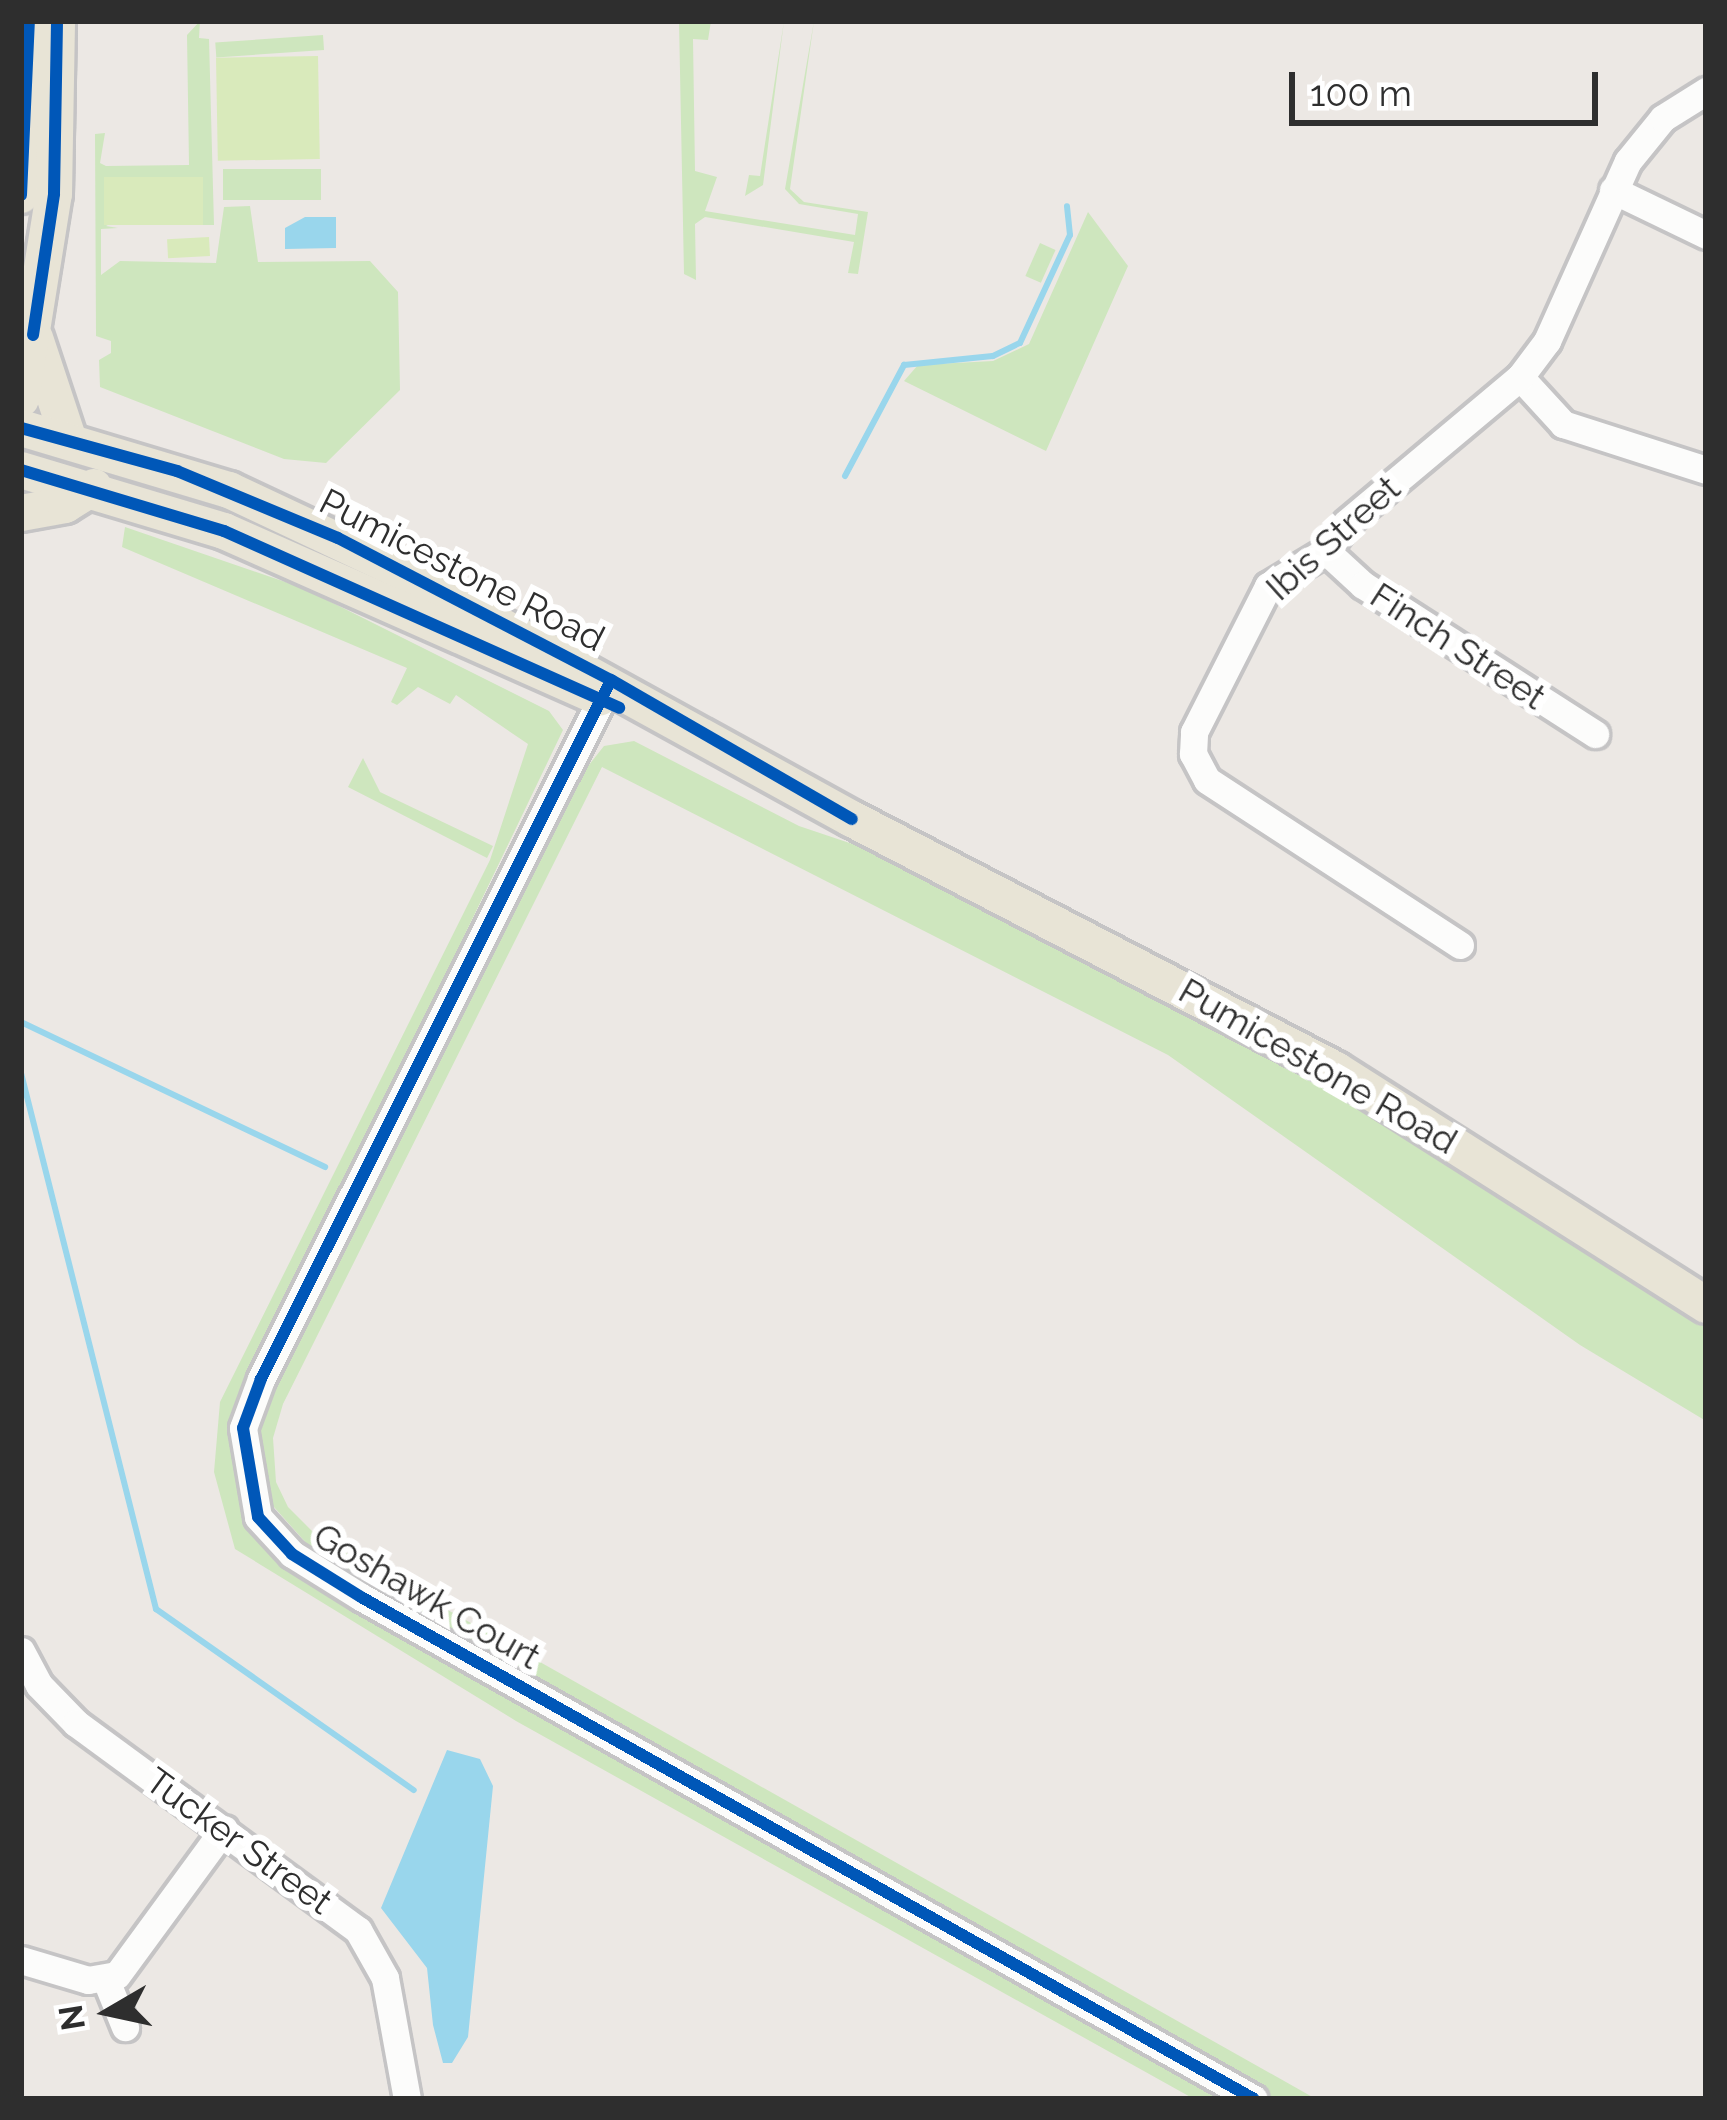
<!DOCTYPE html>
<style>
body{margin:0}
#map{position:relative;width:1727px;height:2120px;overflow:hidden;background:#ece8e4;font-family:Raleway,sans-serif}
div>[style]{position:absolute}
.green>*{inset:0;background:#cee6be;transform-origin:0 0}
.pitch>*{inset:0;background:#d9eabb;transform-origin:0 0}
.water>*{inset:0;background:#99d6ec}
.stream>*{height:6px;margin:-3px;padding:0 3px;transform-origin:3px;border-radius:3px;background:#99d6ec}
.roads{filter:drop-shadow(3px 0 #c5c4c5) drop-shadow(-3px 0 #c5c4c5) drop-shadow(0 3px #c5c4c5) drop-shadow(0 -3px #c5c4c5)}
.minor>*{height:27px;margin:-13.5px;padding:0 13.5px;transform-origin:13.5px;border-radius:13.5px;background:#fcfcfb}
.major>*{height:36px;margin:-18px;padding:0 18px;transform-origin:18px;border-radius:18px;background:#e8e4d6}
.cycleway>*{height:12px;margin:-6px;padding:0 6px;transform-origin:6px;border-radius:6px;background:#0057b8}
span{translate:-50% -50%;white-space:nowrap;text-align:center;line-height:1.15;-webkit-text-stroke:12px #fff;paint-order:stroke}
.street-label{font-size:36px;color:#2e2e2e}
.frame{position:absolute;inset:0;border:24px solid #2e2e2e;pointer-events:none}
.north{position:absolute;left:48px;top:1952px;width:120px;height:120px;-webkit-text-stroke:9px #fff;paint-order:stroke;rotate:261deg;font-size:33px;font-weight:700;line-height:48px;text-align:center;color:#2e2e2e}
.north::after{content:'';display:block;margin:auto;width:42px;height:54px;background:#2e2e2e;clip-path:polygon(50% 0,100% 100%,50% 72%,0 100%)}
.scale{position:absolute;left:1289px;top:72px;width:309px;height:54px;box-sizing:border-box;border:6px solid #2e2e2e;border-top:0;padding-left:15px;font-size:36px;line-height:42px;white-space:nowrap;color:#2e2e2e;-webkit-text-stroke:9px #fff;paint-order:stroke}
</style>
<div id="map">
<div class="green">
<i style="clip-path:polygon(200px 21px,199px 38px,209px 39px,214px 225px,203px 225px,202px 177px,106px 226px,118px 228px,101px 229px,101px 275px,120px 261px,216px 263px,224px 207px,250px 206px,258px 262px,370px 261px,398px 292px,400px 390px,326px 463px,284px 459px,100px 387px,99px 360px,111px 353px,111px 341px,96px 336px,95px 134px,105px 133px,100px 163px,106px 166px,189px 165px,187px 35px)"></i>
<i style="clip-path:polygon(679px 21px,711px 21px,708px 40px,693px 39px,695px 171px,717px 177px,705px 211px,855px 235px,858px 214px,799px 204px,785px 189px,814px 21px,790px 189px,804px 202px,868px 212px,858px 274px,848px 273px,854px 242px,705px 217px,695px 224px,696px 280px,684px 274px)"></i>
<i style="clip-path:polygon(784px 21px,763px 185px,745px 196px,749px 175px,760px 176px)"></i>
<i style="left:323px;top:35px;width:15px;height:108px;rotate:86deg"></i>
<i style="left:321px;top:169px;width:31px;height:98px;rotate:90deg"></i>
<i style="clip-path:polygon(1088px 212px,1128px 266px,1046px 451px,904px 381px,918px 365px,993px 361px,1029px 344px)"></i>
<i style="left:1040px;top:243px;width:17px;height:36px;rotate:24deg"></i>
<i style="clip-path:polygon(125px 527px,303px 588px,549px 711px,563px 730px,242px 1399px,234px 1458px,252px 1522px,1237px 2099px,1194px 2099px,516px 1721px,235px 1549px,214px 1472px,220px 1402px,490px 860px,528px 744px,456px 695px,450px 704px,418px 687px,397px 705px,391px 702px,407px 668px,122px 547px)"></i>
<i style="clip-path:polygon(634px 741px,799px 826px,912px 864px,1299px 1063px,1706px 1322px,1706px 1421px,1580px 1345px,1168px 1055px,602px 767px,283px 1404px,273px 1438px,276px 1482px,288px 1507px,318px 1537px,1316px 2099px,1275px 2099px,324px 1563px,265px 1497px,255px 1451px,266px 1395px,569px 790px,604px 746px)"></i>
<i style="clip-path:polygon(363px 758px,380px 792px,493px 846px,487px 858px,348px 787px)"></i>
</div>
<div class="pitch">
<i style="left:318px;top:56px;width:103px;height:102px;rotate:89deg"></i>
<i style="left:203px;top:177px;width:48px;height:99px;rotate:90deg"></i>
<i style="left:209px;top:237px;width:19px;height:42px;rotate:87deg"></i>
</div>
<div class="water">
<i style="clip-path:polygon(305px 217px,336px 217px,336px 248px,285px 249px,285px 228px)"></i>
<i style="clip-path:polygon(447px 1750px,480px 1759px,493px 1786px,468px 2037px,452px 2063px,443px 2063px,433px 2025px,427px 1968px,381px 1908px)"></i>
</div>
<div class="stream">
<i style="left:845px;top:476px;width:126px;rotate:-62deg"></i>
<i style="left:904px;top:365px;width:89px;rotate:-5.8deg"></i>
<i style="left:993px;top:356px;width:30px;rotate:-26deg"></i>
<i style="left:1020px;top:343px;width:119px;rotate:-65.2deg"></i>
<i style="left:1070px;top:235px;width:29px;rotate:-96deg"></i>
<i style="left:21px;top:1022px;width:337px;rotate:25.5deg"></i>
<i style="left:21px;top:1073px;width:553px;rotate:75.86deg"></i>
<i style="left:156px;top:1609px;width:315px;rotate:35.1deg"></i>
</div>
<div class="roads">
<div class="minor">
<i style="left:1613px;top:190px;width:103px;rotate:25.8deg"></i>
<i style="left:1520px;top:377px;width:64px;rotate:47.5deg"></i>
<i style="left:1563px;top:424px;width:150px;rotate:17.8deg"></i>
<i style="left:1326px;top:551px;width:50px;rotate:42.6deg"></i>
<i style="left:1363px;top:585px;width:276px;rotate:32.7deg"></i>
<i style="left:609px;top:684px;width:777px;rotate:116.6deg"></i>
<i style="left:261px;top:1379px;width:52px;rotate:110.2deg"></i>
<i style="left:243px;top:1428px;width:90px;rotate:80.4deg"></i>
<i style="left:258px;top:1517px;width:50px;rotate:47.4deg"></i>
<i style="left:292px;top:1554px;width:81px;rotate:31.9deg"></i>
<i style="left:361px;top:1597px;width:1024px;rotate:29.34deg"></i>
<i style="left:1460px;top:945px;width:302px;rotate:-146.9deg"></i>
<i style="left:1207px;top:780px;width:30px;rotate:-118deg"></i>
<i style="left:1193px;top:754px;width:22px;rotate:-87deg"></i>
<i style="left:1194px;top:732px;width:164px;rotate:-63.1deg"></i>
<i style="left:1268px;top:586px;width:68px;rotate:-31.1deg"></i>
<i style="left:1326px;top:551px;width:34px;rotate:-54deg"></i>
<i style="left:1346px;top:523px;width:227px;rotate:-40deg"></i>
<i style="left:1520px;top:377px;width:45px;rotate:-53.1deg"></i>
<i style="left:1547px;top:341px;width:197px;rotate:-65.8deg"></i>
<i style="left:1628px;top:161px;width:55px;rotate:-50.9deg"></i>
<i style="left:1663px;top:118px;width:51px;rotate:-32.1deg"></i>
<i style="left:21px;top:1651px;width:38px;rotate:62deg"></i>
<i style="left:39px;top:1685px;width:53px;rotate:45.8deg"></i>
<i style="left:76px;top:1723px;width:350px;rotate:36.3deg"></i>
<i style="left:358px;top:1930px;width:55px;rotate:60.6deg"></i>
<i style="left:385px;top:1978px;width:123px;rotate:79.7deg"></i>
<i style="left:21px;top:1960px;width:70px;rotate:16.6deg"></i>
<i style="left:88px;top:1980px;width:29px;rotate:-10deg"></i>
<i style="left:117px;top:1975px;width:181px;rotate:-53.8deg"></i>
<i style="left:106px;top:1980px;width:51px;rotate:68deg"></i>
</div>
<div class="major">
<i style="left:21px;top:195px;width:174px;rotate:-87.4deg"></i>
<i style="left:35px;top:338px;width:105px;rotate:71.7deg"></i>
<i style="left:21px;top:399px;width:208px;rotate:-80.9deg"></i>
<i style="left:54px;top:194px;width:173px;rotate:-89deg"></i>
<i style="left:21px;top:428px;width:217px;rotate:16.6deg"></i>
<i style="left:229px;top:490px;width:190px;rotate:25.2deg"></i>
<i style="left:401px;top:571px;width:515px;rotate:28.81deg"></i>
<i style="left:852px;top:819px;width:545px;rotate:27.41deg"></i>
<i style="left:1336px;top:1070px;width:438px;rotate:32.4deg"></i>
<i style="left:21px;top:470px;width:212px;rotate:16.7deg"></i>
<i style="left:224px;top:531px;width:411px;rotate:23.9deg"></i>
<i style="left:21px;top:513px;width:45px;rotate:-10.3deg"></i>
<i style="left:65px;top:505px;width:34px;rotate:-32deg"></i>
</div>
</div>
<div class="cycleway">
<i style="left:21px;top:195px;width:174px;rotate:-87.4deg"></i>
<i style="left:33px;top:335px;width:143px;rotate:-81.5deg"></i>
<i style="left:54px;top:194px;width:173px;rotate:-89deg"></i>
<i style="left:21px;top:428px;width:162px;rotate:15.4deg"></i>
<i style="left:177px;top:471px;width:174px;rotate:22.6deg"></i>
<i style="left:338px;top:538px;width:308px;rotate:27.5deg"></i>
<i style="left:611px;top:680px;width:278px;rotate:30deg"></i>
<i style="left:21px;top:470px;width:212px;rotate:16.7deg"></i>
<i style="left:224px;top:531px;width:433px;rotate:24.1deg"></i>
<i style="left:611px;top:680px;width:782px;rotate:116.6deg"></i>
<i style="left:261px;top:1379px;width:52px;rotate:110.2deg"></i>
<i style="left:243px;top:1428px;width:90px;rotate:80.4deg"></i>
<i style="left:258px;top:1517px;width:50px;rotate:47.4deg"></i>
<i style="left:292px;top:1554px;width:81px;rotate:31.9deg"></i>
<i style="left:361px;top:1597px;width:1024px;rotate:29.34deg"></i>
</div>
<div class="street-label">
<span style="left:1333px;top:538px;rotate:-42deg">Ibis Street</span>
<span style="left:462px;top:570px;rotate:27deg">Pumicestone Road</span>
<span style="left:1458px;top:646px;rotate:33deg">Finch Street</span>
<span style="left:1318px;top:1066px;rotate:30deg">Pumicestone Road</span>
<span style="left:427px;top:1596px;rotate:30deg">Goshawk Court</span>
<span style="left:239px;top:1841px;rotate:36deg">Tucker Street</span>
</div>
<div class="frame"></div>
<div class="north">N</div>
<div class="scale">100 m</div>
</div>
